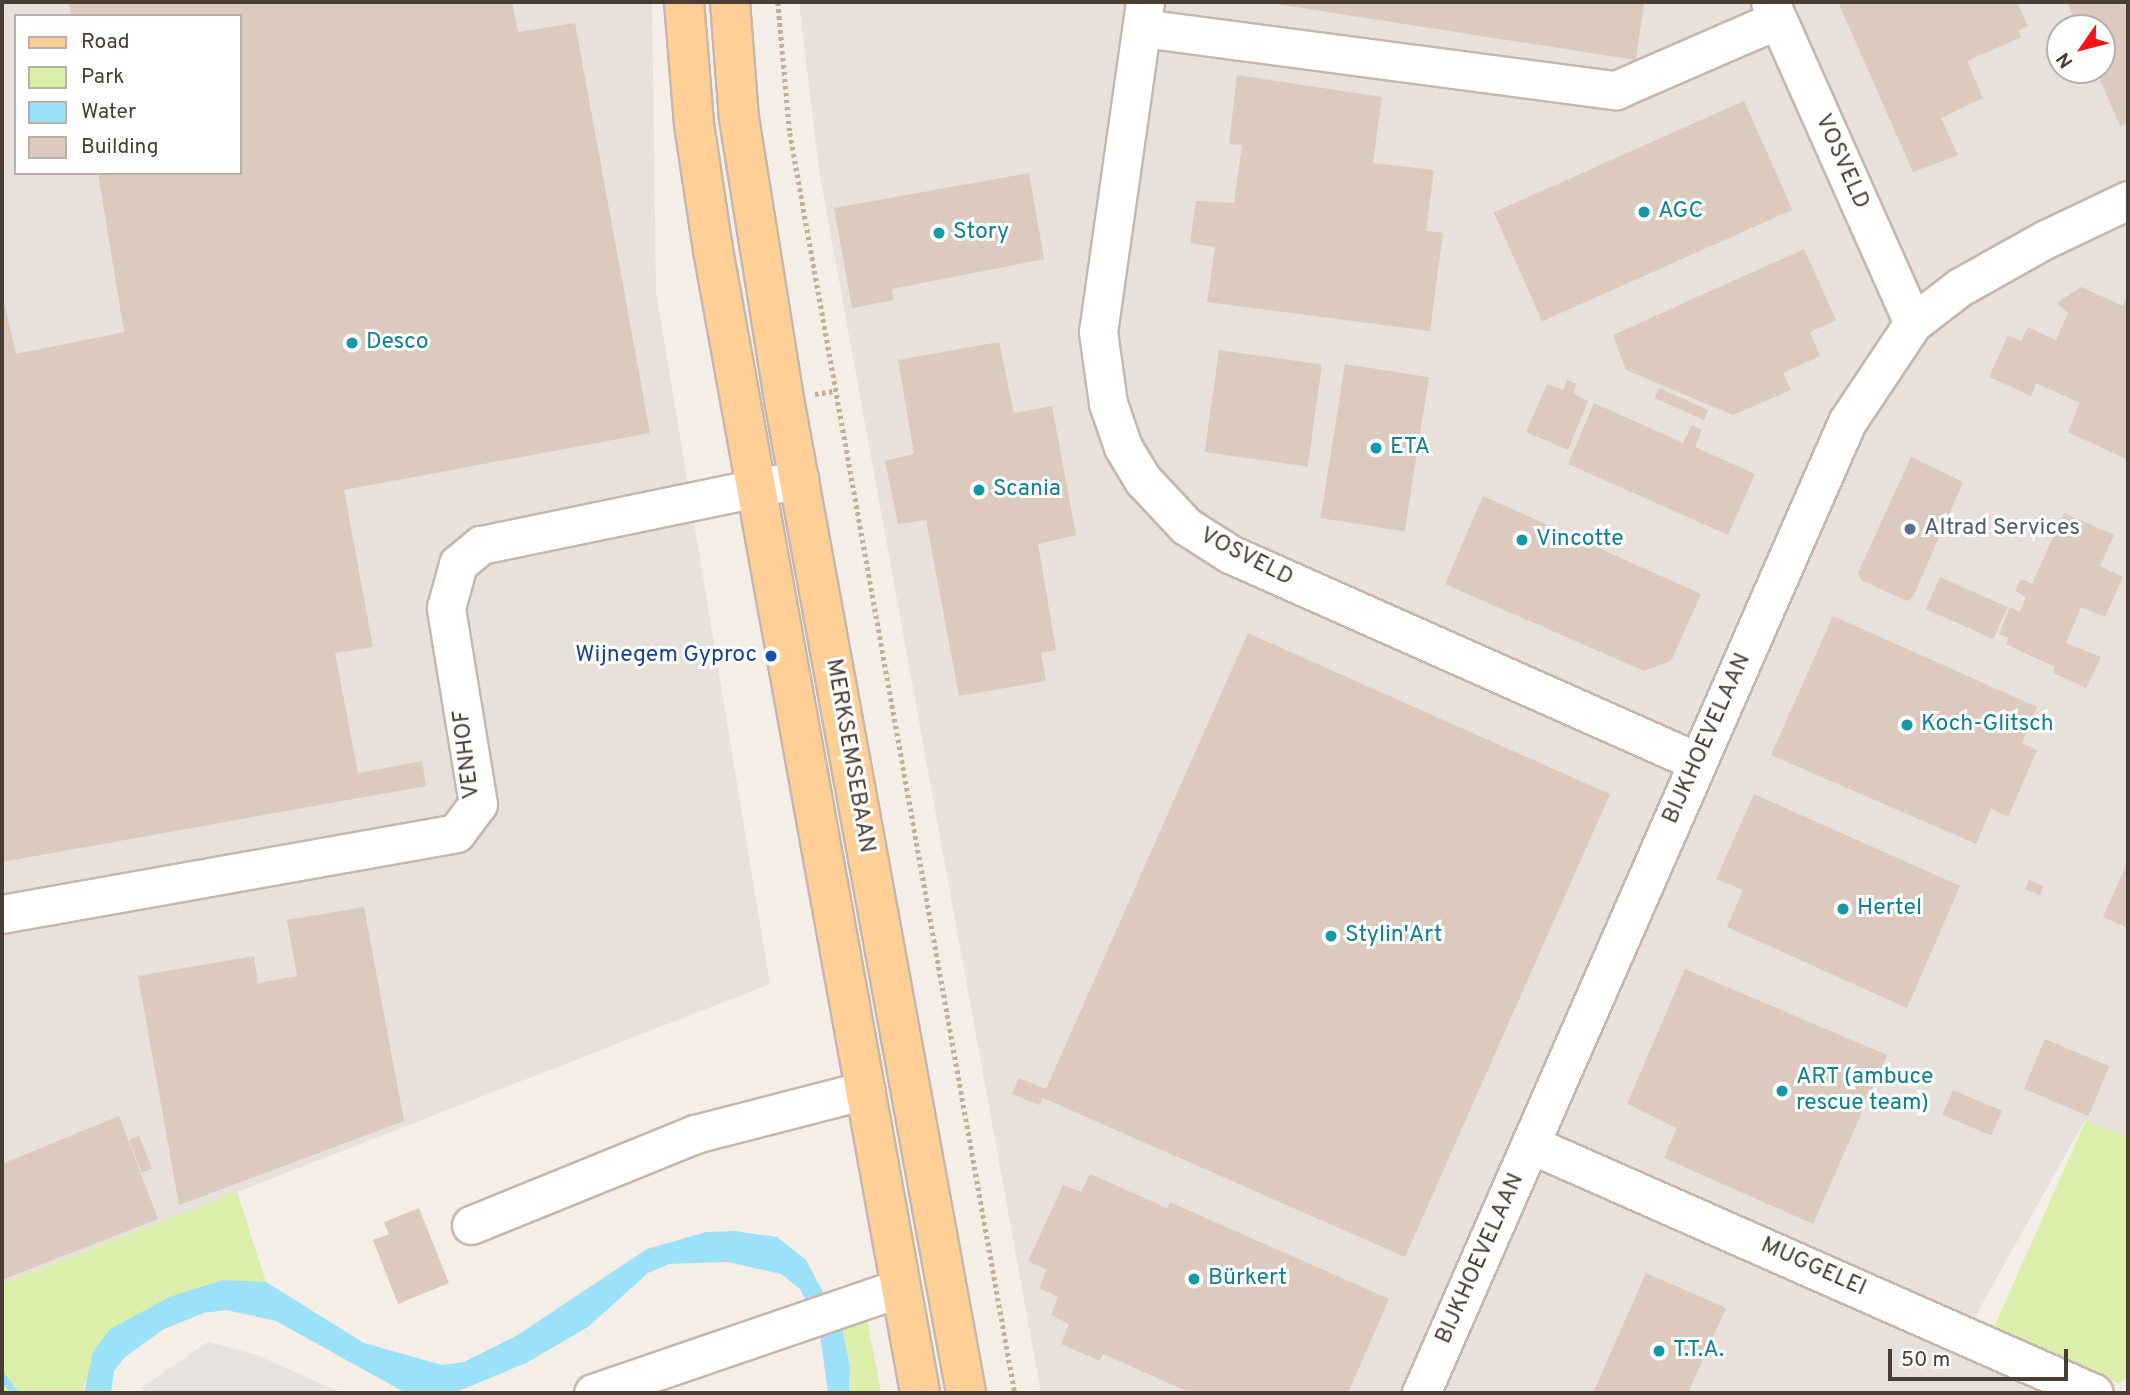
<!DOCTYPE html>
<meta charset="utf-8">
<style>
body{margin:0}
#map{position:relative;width:2130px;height:1395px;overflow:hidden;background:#f5eee6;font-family:Overpass,sans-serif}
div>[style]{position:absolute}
.industrial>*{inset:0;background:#e7e0db}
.green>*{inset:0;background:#dbeeaa}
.parking>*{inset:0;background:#e5e2df}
.water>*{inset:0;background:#9be2f9}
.stream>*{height:7px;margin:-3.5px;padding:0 3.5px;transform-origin:3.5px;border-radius:3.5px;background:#9be2f9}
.building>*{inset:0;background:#dbcabd;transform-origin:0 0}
.path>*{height:4.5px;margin-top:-2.25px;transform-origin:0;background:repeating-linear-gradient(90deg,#c5ad97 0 3.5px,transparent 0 7px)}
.roads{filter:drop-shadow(2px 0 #c5b7ab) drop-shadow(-2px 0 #c5b7ab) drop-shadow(0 2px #c5b7ab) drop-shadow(0 -2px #c5b7ab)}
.minor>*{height:37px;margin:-18.5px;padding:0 18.5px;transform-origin:18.5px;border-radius:18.5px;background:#fff}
.major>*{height:38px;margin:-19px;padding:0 19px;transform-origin:19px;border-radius:19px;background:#ffcf95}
.dots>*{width:19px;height:19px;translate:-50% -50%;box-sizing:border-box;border:4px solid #fff;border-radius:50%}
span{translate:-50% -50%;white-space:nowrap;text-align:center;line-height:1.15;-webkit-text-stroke:6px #fff;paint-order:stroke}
.street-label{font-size:23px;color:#493d34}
.culture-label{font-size:23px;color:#0d838f}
.left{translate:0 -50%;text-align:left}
.service-label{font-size:23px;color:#4e5e75}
.transit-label{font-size:23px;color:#164399}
.right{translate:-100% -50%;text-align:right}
.frame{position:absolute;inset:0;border:4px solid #493d34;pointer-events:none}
.legend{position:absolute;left:14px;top:14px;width:228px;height:161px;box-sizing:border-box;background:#fff;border:2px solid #b6b1ae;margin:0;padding:9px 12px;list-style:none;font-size:21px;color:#493d34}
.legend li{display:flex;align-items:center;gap:14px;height:35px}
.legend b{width:35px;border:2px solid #b6b1ae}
.north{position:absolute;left:2046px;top:14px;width:70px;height:70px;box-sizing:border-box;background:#fff;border:2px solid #b6b1ae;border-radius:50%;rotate:235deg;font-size:19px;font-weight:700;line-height:28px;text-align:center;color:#493d34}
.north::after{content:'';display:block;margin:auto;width:24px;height:32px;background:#ff1317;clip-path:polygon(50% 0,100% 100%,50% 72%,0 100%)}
.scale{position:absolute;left:1888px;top:1349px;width:180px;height:32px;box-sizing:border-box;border:4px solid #493d34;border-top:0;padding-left:9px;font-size:21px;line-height:24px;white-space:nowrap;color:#493d34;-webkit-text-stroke:5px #fff;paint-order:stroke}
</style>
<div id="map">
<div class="industrial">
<i style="clip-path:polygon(evenodd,2px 2px,652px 2px,656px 291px,770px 984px,2px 1284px,2px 2px,16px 16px,240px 16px,240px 173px,16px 173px,16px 16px)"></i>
<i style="clip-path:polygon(evenodd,799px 2px,2128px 2px,2128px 1138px,2085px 1120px,1958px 1347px,2038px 1393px,1041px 1393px,819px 170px,799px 2px,2060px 28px,2102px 28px,2102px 70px,2060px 70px,2060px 28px)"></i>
</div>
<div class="green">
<i style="clip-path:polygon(2086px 1120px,2128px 1138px,2128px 1375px,2120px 1384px,1994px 1327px)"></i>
<i style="clip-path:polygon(237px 1192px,266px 1282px,223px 1280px,148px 1308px,84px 1383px,84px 1393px,2px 1393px,2px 1284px)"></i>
<i style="clip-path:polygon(867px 1319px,881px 1393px,849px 1393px,850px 1366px,842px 1328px)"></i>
</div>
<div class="parking">
<i style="clip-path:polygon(208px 1342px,257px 1355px,342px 1393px,144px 1393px,141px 1388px)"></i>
</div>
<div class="water">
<i style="clip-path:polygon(735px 1231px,777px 1237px,806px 1260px,842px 1328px,850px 1366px,849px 1393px,828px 1393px,819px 1327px,800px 1289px,781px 1274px,728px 1262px,669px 1264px,648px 1273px,588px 1327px,526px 1363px,456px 1392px,404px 1392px,276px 1321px,226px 1310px,204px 1313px,164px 1329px,125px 1357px,114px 1371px,111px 1393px,84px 1393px,93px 1352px,109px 1330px,169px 1297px,223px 1280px,266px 1282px,364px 1343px,442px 1365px,464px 1362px,516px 1336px,647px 1249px,706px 1232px)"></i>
</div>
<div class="stream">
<i style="left:2px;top:1376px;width:21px;rotate:53deg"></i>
</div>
<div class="building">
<i style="clip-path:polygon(69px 2px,512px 2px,518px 32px,575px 23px,650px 433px,344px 490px,373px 647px,335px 653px,358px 773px,422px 761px,426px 786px,2px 862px,2px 294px,16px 354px,124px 332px,98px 173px,240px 173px,240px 16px,71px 16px)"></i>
<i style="clip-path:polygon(1263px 2px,1644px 2px,1636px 60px)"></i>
<i style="clip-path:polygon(1838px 2px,2017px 2px,2028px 26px,2018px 31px,2021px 37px,1967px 61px,1983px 98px,1941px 118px,1958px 155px,1913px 172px)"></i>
<i style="clip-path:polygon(2067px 2px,2128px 2px,2128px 123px,2120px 126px,2096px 70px,2102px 70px,2102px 28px,2078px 28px)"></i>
<i style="clip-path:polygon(1237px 75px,1382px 97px,1373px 163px,1434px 170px,1426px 231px,1443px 233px,1430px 331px,1207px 302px,1215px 247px,1190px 243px,1196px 201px,1234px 203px,1242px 145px,1229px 144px)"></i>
<i style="left:1744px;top:101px;width:119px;height:274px;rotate:66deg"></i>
<i style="clip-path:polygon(1029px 173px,1044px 259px,892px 289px,894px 300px,852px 308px,834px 208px)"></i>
<i style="clip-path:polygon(1804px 249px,1836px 320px,1810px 332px,1820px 356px,1783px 373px,1791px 390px,1733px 415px,1626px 370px,1613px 335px)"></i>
<i style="clip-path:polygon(2081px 287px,2123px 306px,2128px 294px,2128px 460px,2068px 432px,2080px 403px,2036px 383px,2031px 396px,1989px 377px,2008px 335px,2021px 341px,2028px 327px,2056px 340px,2068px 313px,2057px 303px)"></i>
<i style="clip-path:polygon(999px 342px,1014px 413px,1052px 406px,1076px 535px,1038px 544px,1056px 650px,1041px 653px,1046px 681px,959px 696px,926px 520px,898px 524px,885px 461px,914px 454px,898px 360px)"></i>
<i style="left:1219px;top:350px;width:104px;height:103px;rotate:8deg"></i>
<i style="left:1345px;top:364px;width:85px;height:156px;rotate:9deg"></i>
<i style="clip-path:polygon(1567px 380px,1577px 384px,1573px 393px,1588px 401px,1568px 450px,1526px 432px,1547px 384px,1563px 390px)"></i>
<i style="left:1659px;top:388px;width:54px;height:11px;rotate:24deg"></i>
<i style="clip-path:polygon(1594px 403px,1683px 443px,1692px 425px,1702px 430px,1695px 447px,1755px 474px,1728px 535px,1568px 464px)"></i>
<i style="clip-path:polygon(1911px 457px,1963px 482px,1913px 597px,1907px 601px,1861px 580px,1858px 573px)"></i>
<i style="clip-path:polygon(1483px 496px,1701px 594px,1671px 661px,1644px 671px,1445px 584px)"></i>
<i style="clip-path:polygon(2064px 513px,2114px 535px,2100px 566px,2123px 577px,2105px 617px,2081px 607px,2066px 643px,2101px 657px,2086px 688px,2053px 673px,2055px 667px,2006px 644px,2009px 638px,1999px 634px,2010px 607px,2020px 612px,2026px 597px,2015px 591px,2021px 579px,2032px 584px)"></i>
<i style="left:1940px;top:577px;width:74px;height:35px;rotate:24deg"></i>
<i style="clip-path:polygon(1833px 616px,2037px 707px,2022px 743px,2037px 750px,2008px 817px,1991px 809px,1976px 844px,1771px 755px)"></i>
<i style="clip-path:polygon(1248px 633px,1610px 794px,1405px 1257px,1043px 1098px,1039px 1105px,1012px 1094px,1019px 1078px,1046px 1089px)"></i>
<i style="clip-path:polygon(1754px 794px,1960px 886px,1907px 1008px,1727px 927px,1743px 890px,1716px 879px)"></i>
<i style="clip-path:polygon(2128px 861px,2128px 928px,2103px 917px)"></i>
<i style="left:2029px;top:880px;width:16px;height:10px;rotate:22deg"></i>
<i style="clip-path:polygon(364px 907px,404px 1121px,179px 1205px,138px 976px,254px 956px,258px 983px,297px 976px,287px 920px)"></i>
<i style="clip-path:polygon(1685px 969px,1887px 1055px,1813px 1224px,1664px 1158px,1677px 1128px,1627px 1104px)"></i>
<i style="left:2045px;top:1039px;width:70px;height:54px;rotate:23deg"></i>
<i style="left:1953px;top:1090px;width:53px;height:27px;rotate:23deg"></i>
<i style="clip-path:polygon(119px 1116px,158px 1219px,2px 1280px,2px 1164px)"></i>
<i style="left:139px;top:1136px;width:35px;height:11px;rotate:68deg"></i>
<i style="clip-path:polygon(1090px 1174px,1167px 1208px,1170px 1202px,1389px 1299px,1348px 1393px,1191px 1393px,1103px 1354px,1100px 1361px,1061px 1344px,1069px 1324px,1051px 1315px,1058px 1297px,1039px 1288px,1047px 1270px,1028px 1261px,1063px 1185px,1081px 1192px)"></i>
<i style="clip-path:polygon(419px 1208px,449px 1283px,398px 1304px,373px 1240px,389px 1234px,384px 1222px)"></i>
<i style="clip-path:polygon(1646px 1273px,1726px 1308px,1688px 1393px,1593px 1393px)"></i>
</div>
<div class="path">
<i style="left:778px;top:2px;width:132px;rotate:84.8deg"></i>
<i style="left:790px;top:133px;width:1280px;rotate:79.88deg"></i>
<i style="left:815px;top:394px;width:19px;rotate:-9deg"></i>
</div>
<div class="roads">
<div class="minor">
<i style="left:1145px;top:2px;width:333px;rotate:98.1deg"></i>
<i style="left:1098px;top:332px;width:72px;rotate:82deg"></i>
<i style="left:1108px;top:403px;width:46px;rotate:71.2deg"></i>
<i style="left:1123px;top:447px;width:39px;rotate:59deg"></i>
<i style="left:1143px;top:480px;width:63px;rotate:46.9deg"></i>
<i style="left:1186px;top:526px;width:52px;rotate:32.5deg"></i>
<i style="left:1230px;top:554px;width:512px;rotate:23.96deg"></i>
<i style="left:1770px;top:2px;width:351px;rotate:66deg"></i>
<i style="left:1142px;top:28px;width:478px;rotate:7.5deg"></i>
<i style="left:1616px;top:90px;width:176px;rotate:-23.5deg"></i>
<i style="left:2px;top:914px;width:461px;rotate:-10.1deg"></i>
<i style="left:456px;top:833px;width:36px;rotate:-53deg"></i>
<i style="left:478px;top:804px;width:199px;rotate:-99.3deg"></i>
<i style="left:446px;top:608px;width:46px;rotate:-74.7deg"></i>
<i style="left:458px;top:564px;width:30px;rotate:-40deg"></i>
<i style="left:481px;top:545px;width:325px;rotate:-11.7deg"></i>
<i style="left:1532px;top:1145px;width:614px;rotate:23.81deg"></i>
<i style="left:471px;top:1225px;width:242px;rotate:-22.1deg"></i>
<i style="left:695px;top:1134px;width:176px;rotate:-14.5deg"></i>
<i style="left:593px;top:1393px;width:324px;rotate:-18.9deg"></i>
<i style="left:1421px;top:1393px;width:1060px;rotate:-66.31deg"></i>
<i style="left:1847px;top:422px;width:119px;rotate:-56.3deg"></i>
<i style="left:1913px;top:323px;width:59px;rotate:-37.5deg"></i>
<i style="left:1960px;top:287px;width:98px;rotate:-29.2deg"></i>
<i style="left:2046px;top:239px;width:91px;rotate:-25.4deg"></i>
</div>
<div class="major">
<i style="left:684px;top:2px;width:122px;rotate:85.3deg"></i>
<i style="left:694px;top:124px;width:127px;rotate:81.4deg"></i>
<i style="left:713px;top:250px;width:1162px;rotate:79.73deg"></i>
<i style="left:730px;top:2px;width:116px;rotate:85.6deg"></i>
<i style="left:739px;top:118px;width:285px;rotate:80.9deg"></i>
<i style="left:784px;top:399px;width:1011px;rotate:79.62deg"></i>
</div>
</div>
<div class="dots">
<i style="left:1644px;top:212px;background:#0f9aa8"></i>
<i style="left:939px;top:233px;background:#0f9aa8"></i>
<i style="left:352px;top:343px;background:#0f9aa8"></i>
<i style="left:1376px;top:448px;background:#0f9aa8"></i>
<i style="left:979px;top:490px;background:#0f9aa8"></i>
<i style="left:1910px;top:529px;background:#5c6f8a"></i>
<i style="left:1522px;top:540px;background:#0f9aa8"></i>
<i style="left:771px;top:656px;background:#1a4fb4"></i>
<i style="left:1907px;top:725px;background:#0f9aa8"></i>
<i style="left:1843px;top:909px;background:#0f9aa8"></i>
<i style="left:1331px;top:936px;background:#0f9aa8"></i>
<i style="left:1782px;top:1091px;background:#0f9aa8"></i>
<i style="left:1194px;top:1279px;background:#0f9aa8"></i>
<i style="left:1659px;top:1351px;background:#0f9aa8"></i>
</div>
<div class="street-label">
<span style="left:1841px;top:162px;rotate:66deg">VOSVELD</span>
<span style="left:1246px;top:558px;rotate:27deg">VOSVELD</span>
<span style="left:1708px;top:739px;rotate:-66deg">BIJKHOEVELAAN</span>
<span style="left:468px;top:754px;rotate:-97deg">VENHOF</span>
<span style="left:849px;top:756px;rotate:80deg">MERKSEMSEBAAN</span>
<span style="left:1481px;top:1259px;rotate:-66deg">BIJKHOEVELAAN</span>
<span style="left:1813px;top:1268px;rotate:24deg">MUGGELEI</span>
</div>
<div class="culture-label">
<span class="left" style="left:1658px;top:212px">AGC</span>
<span class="left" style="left:953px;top:233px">Story</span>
<span class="left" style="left:366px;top:343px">Desco</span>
<span class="left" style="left:1390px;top:448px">ETA</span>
<span class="left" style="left:993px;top:490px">Scania</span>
<span class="left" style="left:1536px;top:540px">Vincotte</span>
<span class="left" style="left:1921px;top:725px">Koch-Glitsch</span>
<span class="left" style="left:1857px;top:909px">Hertel</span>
<span class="left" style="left:1345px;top:936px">Stylin'Art</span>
<span class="left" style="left:1796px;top:1091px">ART (ambuce<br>rescue team)</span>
<span class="left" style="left:1208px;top:1279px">Bürkert</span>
<span class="left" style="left:1673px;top:1351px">T.T.A.</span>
</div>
<div class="service-label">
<span class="left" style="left:1924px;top:529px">Altrad Services</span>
</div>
<div class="transit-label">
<span class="right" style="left:757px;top:656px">Wijnegem Gyproc</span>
</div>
<div class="frame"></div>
<ul class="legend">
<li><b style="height:9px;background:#ffcf95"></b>Road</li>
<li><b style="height:19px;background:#dbeeaa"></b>Park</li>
<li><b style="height:19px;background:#9be2f9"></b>Water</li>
<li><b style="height:19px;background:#dbcabd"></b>Building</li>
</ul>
<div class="north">N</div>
<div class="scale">50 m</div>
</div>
